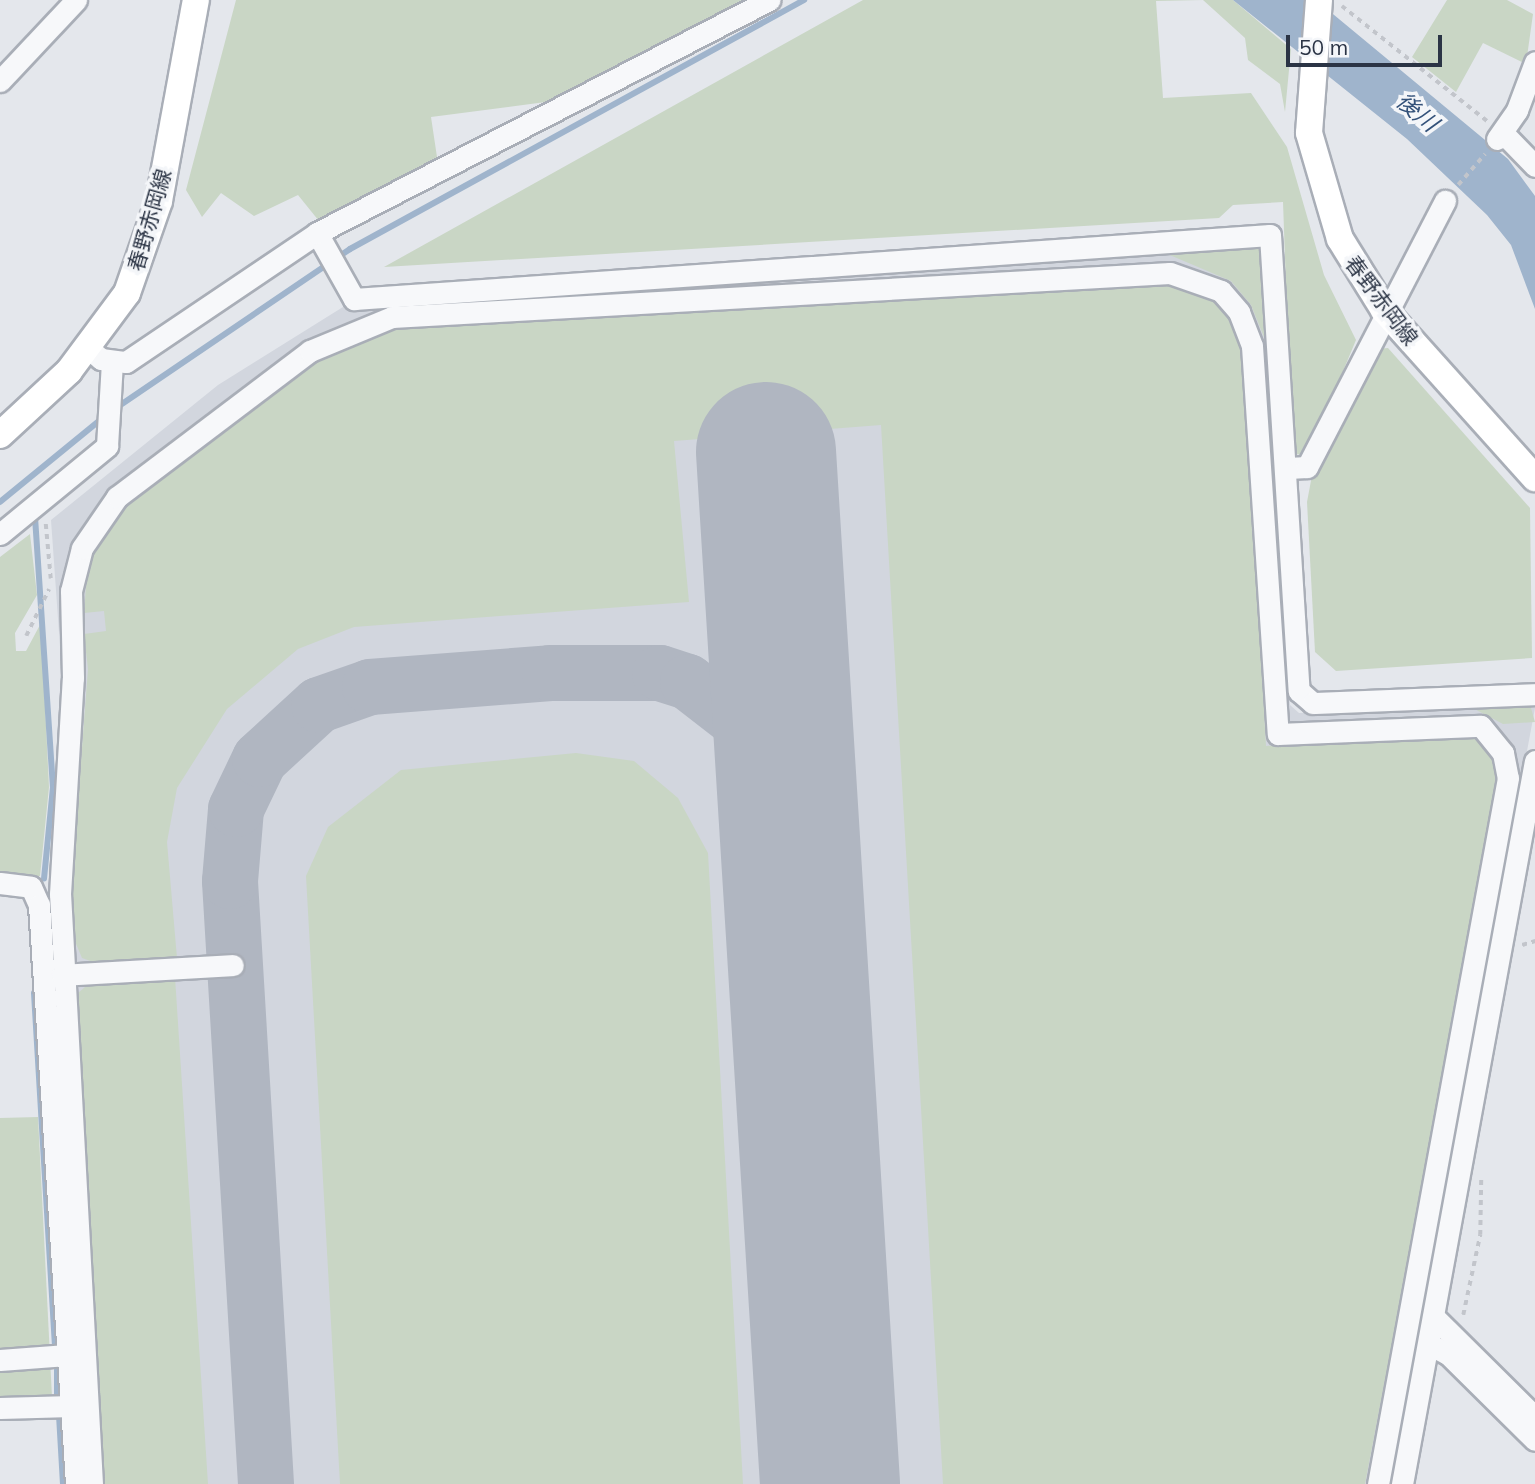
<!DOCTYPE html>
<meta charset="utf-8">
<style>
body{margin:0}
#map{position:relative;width:1535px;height:1484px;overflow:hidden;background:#e4e7ec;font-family:Mulish,"Noto Sans JP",sans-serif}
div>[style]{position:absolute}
.built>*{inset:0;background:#d2d6de}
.green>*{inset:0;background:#c9d6c5}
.water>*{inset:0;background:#9fb4cc}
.stream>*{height:6px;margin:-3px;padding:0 3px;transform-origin:3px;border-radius:3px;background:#9fb4cc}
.taxiway>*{height:56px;margin:-28px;padding:0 28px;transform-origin:28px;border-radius:28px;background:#b0b6c1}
.runway>*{height:140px;margin:-70px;padding:0 70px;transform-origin:70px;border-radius:70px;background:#b0b6c1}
.path>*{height:3.5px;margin-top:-1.75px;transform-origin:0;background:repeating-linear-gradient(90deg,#c2c5cb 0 5px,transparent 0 10px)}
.roads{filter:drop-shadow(2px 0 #a9aeb7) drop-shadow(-2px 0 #a9aeb7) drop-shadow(0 2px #a9aeb7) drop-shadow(0 -2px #a9aeb7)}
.minor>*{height:21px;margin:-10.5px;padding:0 10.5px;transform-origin:10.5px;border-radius:10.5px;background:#f7f8fa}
.major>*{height:26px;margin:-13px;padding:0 13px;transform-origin:13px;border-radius:13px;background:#fff}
span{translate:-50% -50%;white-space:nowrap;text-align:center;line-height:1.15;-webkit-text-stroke:7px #f4f6f9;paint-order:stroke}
.street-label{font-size:21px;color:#2b3445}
.water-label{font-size:23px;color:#34527a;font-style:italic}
.scale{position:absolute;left:1286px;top:35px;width:156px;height:32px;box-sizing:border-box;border:4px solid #2b3445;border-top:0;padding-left:9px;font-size:21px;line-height:24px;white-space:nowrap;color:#2b3445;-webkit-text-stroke:5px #f4f6f9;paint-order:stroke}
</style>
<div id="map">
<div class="built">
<i style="clip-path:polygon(1265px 246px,1290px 705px,1299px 713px,1465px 704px,1535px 708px,1391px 1484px,83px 1484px,51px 970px,62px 675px,51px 520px,218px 385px,343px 307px)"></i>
</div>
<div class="green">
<i style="clip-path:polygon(236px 0,742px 0,553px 101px,431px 117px,437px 157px,319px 221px,298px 195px,254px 216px,221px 193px,202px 217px,186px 190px)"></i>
<i style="clip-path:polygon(863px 0,1233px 0,1291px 49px,1285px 112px,1280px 84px,1248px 60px,1245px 38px,1203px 0,1156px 1px,1163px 98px,1251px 93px,1287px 147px,1324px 275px,1356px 340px,1308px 455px,1292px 454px,1283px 202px,1233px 205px,1219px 218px,384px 267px)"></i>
<i style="clip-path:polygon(1447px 0,1507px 0,1533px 14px,1526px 64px,1483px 43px,1456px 92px,1412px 57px)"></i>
<i style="clip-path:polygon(1265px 246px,1272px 357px,1251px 305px,1231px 281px,1165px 253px)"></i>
<i style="clip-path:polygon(1159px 277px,1216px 297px,1244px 336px,1266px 746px,1464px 728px,1493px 740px,1501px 776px,1365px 1484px,943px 1484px,881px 425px,674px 441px,689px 602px,354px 627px,298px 649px,227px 709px,177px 788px,167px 842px,177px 958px,99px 964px,82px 958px,74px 939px,71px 893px,88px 669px,84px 634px,106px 631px,104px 611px,84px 613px,88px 560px,118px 506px,314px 358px,395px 326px)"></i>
<i style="clip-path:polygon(1388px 348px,1530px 508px,1532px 658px,1336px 671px,1315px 652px,1307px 502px,1313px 470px,1376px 349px)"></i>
<i style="clip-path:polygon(30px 534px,37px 595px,15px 633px,16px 651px,26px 651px,41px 623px,49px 787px,40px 876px,0 876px,0 557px)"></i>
<i style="clip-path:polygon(1529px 701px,1535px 722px,1503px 724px,1465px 704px)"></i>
<i style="clip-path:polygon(576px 753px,634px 761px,678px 798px,708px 853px,743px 1484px,340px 1484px,306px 876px,328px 827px,401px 770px)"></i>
<i style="clip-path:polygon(175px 977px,208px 1484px,99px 1484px,72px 998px,91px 982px)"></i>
<i style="clip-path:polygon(38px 1117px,52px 1397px,0 1398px,0 1118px)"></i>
</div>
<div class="water">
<i style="clip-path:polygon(1233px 0,1316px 0,1508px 159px,1535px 196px,1535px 309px,1511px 245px,1487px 215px,1407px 139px)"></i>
</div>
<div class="stream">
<i style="left:116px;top:408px;width:283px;rotate:-34.2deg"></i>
<i style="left:350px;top:249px;width:518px;rotate:-28.74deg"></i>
<i style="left:0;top:502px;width:134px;rotate:-39.3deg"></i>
<i style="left:35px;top:517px;width:271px;rotate:86.2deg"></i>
<i style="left:53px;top:787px;width:92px;rotate:95.6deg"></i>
<i style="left:34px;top:993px;width:352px;rotate:86.6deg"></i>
<i style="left:57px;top:1370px;width:29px;rotate:90deg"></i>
<i style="left:53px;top:1415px;width:6px"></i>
<i style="left:59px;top:1415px;width:69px;rotate:86.7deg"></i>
</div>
<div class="taxiway">
<i style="left:266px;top:1484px;width:604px;rotate:-93.42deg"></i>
<i style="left:230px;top:881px;width:72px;rotate:-85.2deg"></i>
<i style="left:236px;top:809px;width:55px;rotate:-64.4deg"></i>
<i style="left:260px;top:759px;width:80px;rotate:-42.5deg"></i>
<i style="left:319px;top:705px;width:54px;rotate:-19.4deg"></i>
<i style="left:370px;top:687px;width:181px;rotate:-4.4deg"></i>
<i style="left:550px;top:673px;width:110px"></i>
<i style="left:660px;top:673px;width:29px;rotate:18deg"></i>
<i style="left:688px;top:682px;width:73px;rotate:37.8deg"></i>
<i style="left:746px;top:727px;width:87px;rotate:59deg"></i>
<i style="left:791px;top:802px;width:27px;rotate:92deg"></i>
</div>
<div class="runway">
<i style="left:766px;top:452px;width:1034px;rotate:86.45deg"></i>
</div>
<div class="path">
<i style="left:1342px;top:6px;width:185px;rotate:38.4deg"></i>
<i style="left:1458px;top:185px;width:41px;rotate:-48.9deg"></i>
<i style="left:46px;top:524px;width:55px;rotate:84.8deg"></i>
<i style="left:26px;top:636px;width:52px;rotate:-63.9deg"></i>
<i style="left:1522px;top:945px;width:14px;rotate:-17deg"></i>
<i style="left:1463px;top:1315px;width:82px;rotate:-78deg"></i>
<i style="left:1480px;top:1235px;width:58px;rotate:-89deg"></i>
</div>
<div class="roads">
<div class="minor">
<i style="left:0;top:81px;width:111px;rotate:-46.8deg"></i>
<i style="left:1503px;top:133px;width:46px;rotate:45.9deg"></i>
<i style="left:1497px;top:139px;width:35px;rotate:-55deg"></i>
<i style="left:1517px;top:110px;width:51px;rotate:-69.4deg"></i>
<i style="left:317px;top:233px;width:76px;rotate:60.7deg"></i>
<i style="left:354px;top:299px;width:918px;rotate:-4deg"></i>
<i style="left:1270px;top:235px;width:457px;rotate:86.4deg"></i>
<i style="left:1299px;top:691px;width:18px;rotate:41deg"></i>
<i style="left:1313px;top:703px;width:222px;rotate:-2.3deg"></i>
<i style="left:88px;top:348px;width:17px;rotate:40deg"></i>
<i style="left:101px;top:359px;width:25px;rotate:7deg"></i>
<i style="left:126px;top:362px;width:230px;rotate:-34deg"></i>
<i style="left:317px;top:233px;width:509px;rotate:-27.27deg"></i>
<i style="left:1288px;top:468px;width:19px;rotate:-3deg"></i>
<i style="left:1307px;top:467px;width:300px;rotate:-62.6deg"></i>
<i style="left:0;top:534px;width:139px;rotate:-39.4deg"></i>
<i style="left:107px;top:446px;width:83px;rotate:-86.6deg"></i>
<i style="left:0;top:883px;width:31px;rotate:7deg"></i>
<i style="left:31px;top:887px;width:20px;rotate:66deg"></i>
<i style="left:39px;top:905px;width:580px;rotate:86.34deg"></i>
<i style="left:62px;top:975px;width:171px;rotate:-3.3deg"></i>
<i style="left:1434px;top:1317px;width:142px;rotate:44.7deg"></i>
<i style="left:1429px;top:1344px;width:21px;rotate:28deg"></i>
<i style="left:1448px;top:1354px;width:122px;rotate:44.7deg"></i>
<i style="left:0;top:1360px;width:67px;rotate:-4.3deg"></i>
<i style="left:0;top:1408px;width:72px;rotate:-1.6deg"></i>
<i style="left:92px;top:1484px;width:591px;rotate:-93.1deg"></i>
<i style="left:60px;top:894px;width:216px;rotate:-86.6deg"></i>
<i style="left:73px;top:678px;width:87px;rotate:-91.3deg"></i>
<i style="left:71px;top:591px;width:44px;rotate:-75.7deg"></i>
<i style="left:82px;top:548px;width:62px;rotate:-55.5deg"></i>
<i style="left:117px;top:497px;width:242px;rotate:-37.1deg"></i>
<i style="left:310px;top:351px;width:89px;rotate:-22.5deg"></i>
<i style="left:392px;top:317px;width:779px;rotate:-3.24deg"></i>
<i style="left:1170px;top:273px;width:54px;rotate:19.4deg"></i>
<i style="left:1221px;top:291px;width:28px;rotate:49deg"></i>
<i style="left:1239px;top:312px;width:36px;rotate:69deg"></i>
<i style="left:1252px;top:346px;width:389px;rotate:86.2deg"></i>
<i style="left:1278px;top:734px;width:203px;rotate:-2.3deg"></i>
<i style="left:1481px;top:726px;width:35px;rotate:51deg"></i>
<i style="left:1503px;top:753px;width:25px;rotate:79deg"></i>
<i style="left:1508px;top:778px;width:718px;rotate:100.43deg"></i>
<i style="left:1402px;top:1484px;width:735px;rotate:-79.58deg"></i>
</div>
<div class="major">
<i style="left:1319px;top:0;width:133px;rotate:94.3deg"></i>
<i style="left:1309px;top:133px;width:110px;rotate:73.7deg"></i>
<i style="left:1340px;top:239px;width:84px;rotate:58.2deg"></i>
<i style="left:1384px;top:310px;width:226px;rotate:48.1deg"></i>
<i style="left:0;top:435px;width:94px;rotate:-42.8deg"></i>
<i style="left:69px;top:371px;width:97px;rotate:-53.4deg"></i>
<i style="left:127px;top:293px;width:97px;rotate:-70.8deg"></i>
<i style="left:159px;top:201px;width:204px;rotate:-79.6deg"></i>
</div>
</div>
<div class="street-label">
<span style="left:149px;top:220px;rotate:-74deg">春野赤岡線</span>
<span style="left:1382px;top:300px;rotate:53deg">春野赤岡線</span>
</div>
<div class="water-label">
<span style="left:1417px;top:112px;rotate:40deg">後川</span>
</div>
<div class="scale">50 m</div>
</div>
